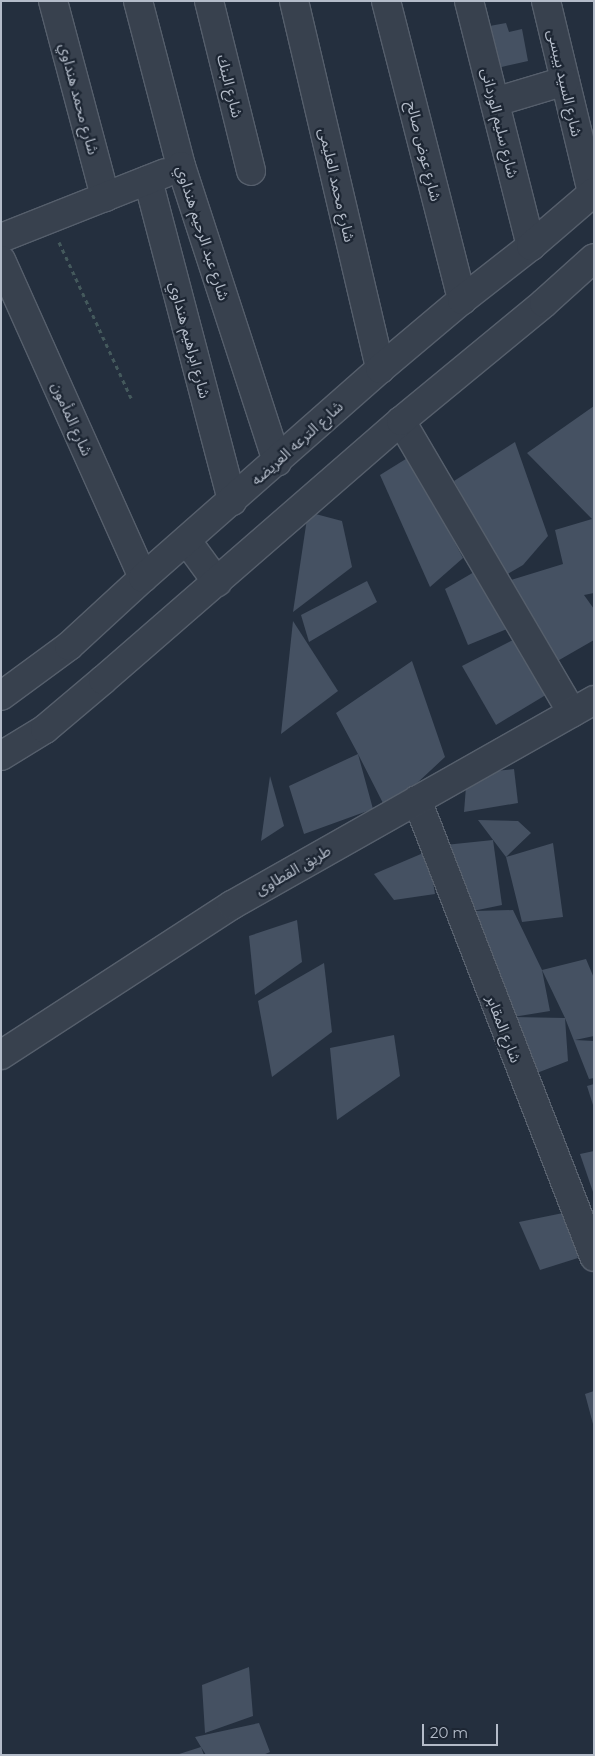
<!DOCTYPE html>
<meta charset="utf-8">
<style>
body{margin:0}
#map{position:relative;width:595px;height:1756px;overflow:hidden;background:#242f3e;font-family:Montserrat,"Noto Sans Arabic",sans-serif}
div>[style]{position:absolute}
.building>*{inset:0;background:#455162}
.path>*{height:3px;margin-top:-1.5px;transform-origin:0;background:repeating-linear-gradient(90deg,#44595c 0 4px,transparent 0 8px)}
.roads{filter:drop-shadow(1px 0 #565f6c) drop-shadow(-1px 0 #565f6c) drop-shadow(0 1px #565f6c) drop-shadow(0 -1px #565f6c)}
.minor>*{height:28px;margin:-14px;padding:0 14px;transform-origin:14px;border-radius:14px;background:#38414e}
span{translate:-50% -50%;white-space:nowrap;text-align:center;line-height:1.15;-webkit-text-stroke:4.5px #1d2633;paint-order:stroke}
.street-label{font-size:15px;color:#b4bcc9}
.frame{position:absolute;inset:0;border:2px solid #b4bcc9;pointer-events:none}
.scale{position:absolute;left:422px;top:1724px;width:76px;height:22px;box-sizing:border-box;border:2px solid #b4bcc9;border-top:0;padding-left:6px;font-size:15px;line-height:18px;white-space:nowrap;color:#b4bcc9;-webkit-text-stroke:4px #1d2633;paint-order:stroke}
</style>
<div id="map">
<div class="building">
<i style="clip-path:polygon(506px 23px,509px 32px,522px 29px,528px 61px,493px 69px,484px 27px)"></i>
<i style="clip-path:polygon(594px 406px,594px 593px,584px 595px,594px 609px,594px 640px,554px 663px,511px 580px,563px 564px,555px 530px,592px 519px,527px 453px)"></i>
<i style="clip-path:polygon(515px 442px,548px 536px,523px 565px,506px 575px,454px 481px)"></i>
<i style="clip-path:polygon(409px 457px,463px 558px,430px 587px,380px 475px)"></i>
<i style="clip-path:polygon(308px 512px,342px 521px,352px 567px,293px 612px)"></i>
<i style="clip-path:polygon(481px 568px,512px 627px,468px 645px,445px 589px)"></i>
<i style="clip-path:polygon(367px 581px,377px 602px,309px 642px,301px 615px)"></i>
<i style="clip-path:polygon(293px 621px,338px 691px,281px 734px)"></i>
<i style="clip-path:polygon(515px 639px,554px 690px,496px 725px,462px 666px)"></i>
<i style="clip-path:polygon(412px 661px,445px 757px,387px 811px,358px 754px,373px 809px,304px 834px,289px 786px,358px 754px,336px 713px)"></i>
<i style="clip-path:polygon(514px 769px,518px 803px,464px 812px,467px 774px)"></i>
<i style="clip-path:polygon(270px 776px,284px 826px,261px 841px)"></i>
<i style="clip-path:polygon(478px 820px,518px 821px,531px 833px,506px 857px,553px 843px,563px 917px,522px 922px,506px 857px)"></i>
<i style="clip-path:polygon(493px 840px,502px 905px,468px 912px,445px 845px)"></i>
<i style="clip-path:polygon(428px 851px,435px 894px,394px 900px,374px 874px)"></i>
<i style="clip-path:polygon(513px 910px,542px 970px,586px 959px,594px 978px,594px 1036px,575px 1040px,594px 1041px,594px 1078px,589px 1079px,565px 1018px,568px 1061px,529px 1076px,513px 1017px,565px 1018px,542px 970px,550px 1011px,513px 1017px,475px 911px)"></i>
<i style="clip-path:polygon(297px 920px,302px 962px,255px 995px,249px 936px)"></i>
<i style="clip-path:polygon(324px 963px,332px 1032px,272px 1077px,258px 1001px)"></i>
<i style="clip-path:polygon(394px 1035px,400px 1076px,337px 1120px,330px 1048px)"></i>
<i style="clip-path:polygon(594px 1084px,594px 1105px,593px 1105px,587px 1086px)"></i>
<i style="clip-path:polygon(594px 1151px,594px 1192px,593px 1192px,580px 1154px)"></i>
<i style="clip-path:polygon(568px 1212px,578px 1258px,540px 1270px,519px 1222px)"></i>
<i style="clip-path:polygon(594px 1391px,594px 1424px,593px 1424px,585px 1394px)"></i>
<i style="clip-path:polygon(249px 1667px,253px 1716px,205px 1733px,202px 1685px)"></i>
<i style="clip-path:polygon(259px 1723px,270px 1752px,263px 1755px,206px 1755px,201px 1747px,204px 1755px,176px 1755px,201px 1747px,195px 1737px)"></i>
</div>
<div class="path">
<i style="left:59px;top:242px;width:172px;rotate:65.2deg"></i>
</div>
<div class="roads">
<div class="minor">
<i style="left:53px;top:1px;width:203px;rotate:75.1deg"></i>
<i style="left:138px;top:1px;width:171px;rotate:75.4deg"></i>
<i style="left:181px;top:166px;width:311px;rotate:72deg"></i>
<i style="left:209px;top:1px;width:175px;rotate:76.1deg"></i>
<i style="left:294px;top:1px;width:378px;rotate:76.8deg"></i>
<i style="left:386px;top:1px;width:309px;rotate:75.7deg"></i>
<i style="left:469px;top:1px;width:253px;rotate:75.8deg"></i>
<i style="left:546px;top:1px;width:197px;rotate:76.5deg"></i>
<i style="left:495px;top:102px;width:73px;rotate:-16.7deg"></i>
<i style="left:148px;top:180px;width:332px;rotate:75.3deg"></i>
<i style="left:1px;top:238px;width:176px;rotate:-21.6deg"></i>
<i style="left:1px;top:260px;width:348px;rotate:65.9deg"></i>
<i style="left:401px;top:421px;width:338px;rotate:59.6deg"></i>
<i style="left:187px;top:541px;width:51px;rotate:53.8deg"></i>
<i style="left:1px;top:696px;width:84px;rotate:-36.3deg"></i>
<i style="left:69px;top:646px;width:100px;rotate:-42.6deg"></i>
<i style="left:143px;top:578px;width:316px;rotate:-41.4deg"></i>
<i style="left:380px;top:369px;width:107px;rotate:-40.1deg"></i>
<i style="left:462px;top:300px;width:88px;rotate:-38deg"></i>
<i style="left:531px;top:246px;width:83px;rotate:-40.6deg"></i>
<i style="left:1px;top:756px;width:52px;rotate:-31.5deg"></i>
<i style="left:45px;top:729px;width:76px;rotate:-40.2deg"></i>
<i style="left:103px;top:680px;width:395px;rotate:-41deg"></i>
<i style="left:401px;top:421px;width:185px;rotate:-39.5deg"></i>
<i style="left:544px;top:303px;width:67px;rotate:-42deg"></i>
<i style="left:417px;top:800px;width:490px;rotate:68.8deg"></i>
<i style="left:1px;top:1055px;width:275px;rotate:-33deg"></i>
<i style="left:232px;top:905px;width:416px;rotate:-29.5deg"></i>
</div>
</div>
<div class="street-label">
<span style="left:565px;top:83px;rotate:77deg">شارع السيد بيبسى</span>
<span style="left:230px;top:86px;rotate:76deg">شارع البنك</span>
<span style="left:79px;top:99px;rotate:75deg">شارع محمد هنداوي</span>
<span style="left:500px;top:123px;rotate:76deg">شارع سليم الوردانى</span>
<span style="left:424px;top:151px;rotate:76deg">شارع عوض صالح</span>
<span style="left:337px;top:185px;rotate:77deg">شارع محمد العليمى</span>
<span style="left:203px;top:233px;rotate:72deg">شارع عبد الرحيم هنداوي</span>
<span style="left:190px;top:340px;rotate:75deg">شارع ابراهيم هنداوي</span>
<span style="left:72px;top:419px;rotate:66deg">شارع المأمون</span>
<span style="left:297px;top:443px;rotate:-42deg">شارع الترعه العريضه</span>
<span style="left:293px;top:870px;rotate:-30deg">طريق القطاوى</span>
<span style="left:504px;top:1029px;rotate:69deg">شارع المقابر</span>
</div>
<div class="frame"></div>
<div class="scale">20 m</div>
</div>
